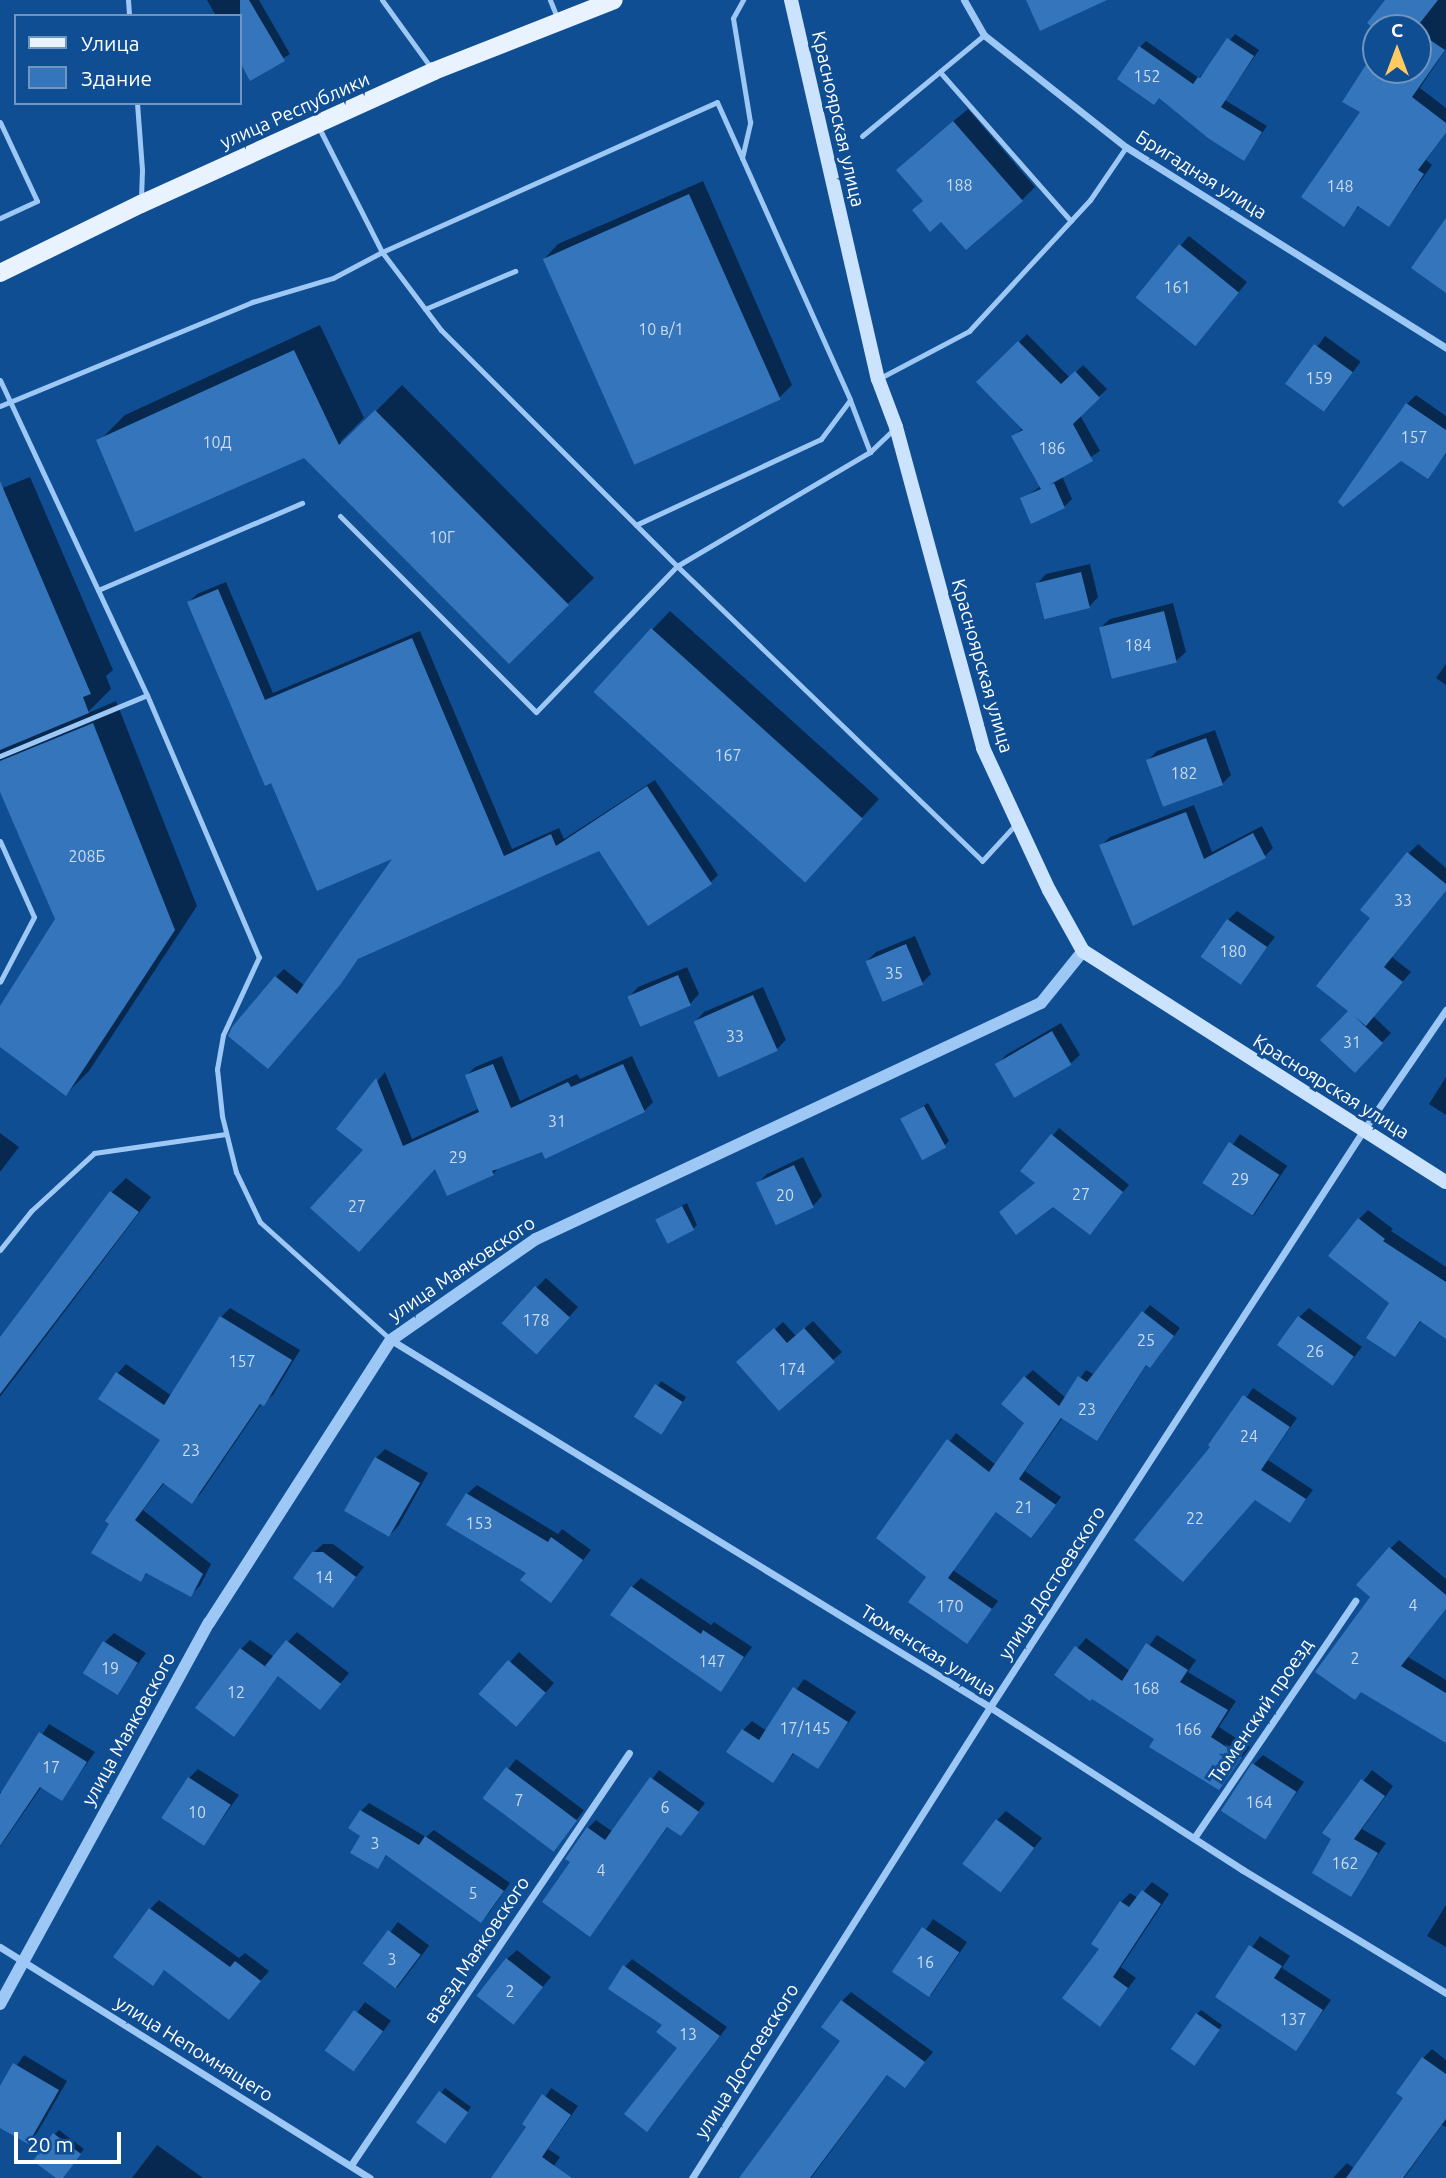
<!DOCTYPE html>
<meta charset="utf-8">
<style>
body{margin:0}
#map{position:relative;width:1446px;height:2178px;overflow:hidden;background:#104e94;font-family:Ubuntu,sans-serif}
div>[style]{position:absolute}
.shadow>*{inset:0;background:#0007;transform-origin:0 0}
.building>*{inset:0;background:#3475bb;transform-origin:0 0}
.service>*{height:5px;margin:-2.5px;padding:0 2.5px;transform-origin:2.5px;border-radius:2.5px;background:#9dc7f4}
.minor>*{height:7px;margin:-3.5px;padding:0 3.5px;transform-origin:3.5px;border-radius:3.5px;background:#9dc7f4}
.tertiary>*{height:12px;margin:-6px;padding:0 6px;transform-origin:6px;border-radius:6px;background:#9dc7f4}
.secondary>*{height:14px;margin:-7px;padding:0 7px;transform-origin:7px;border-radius:7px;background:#cce3fd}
.primary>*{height:18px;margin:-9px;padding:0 9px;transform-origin:9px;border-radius:9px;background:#e9f3ff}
span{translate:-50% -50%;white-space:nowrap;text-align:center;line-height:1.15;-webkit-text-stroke:6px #104e94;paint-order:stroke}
.number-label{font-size:16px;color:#ccdcee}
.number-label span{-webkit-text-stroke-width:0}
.street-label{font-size:19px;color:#fff}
.legend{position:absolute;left:14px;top:14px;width:228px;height:91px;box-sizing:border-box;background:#104e94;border:2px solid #7095bf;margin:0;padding:9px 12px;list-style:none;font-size:21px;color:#fff}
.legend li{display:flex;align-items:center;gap:14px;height:35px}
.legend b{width:35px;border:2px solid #7095bf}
.north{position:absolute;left:1362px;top:14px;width:70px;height:70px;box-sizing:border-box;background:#104e94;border:2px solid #7095bf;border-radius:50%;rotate:0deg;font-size:19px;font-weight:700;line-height:28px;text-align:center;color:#fff}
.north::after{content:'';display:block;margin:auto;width:24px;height:32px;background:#ffcb5f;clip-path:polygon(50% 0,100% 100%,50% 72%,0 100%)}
.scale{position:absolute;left:14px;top:2132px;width:107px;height:32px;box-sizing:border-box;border:4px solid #fff;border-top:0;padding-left:9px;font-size:21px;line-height:24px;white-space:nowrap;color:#fff;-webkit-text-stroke:5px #104e94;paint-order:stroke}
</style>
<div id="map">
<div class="shadow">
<i style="clip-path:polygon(207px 0,259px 0,290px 54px,251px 78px,240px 59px,240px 16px,216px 16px)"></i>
<i style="clip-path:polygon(1387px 0,1446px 0,1446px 49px,1420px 88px,1446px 108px,1446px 133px,1426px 160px,1432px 165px,1389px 225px,1360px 205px,1343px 224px,1376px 52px,1376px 70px,1418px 70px,1418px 28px,1376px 28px,1369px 23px)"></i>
<i style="clip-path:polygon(1235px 34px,1259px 50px,1225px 100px,1267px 126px,1244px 159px,1160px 96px,1140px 47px,1146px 41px,1199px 78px)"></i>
<i style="clip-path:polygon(968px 109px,1035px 187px,1022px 200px,925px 200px,912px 156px)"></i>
<i style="clip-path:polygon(703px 181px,792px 385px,778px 399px,544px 259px,558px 244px)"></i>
<i style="clip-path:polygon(1189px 236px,1247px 282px,1198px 342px,1180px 246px)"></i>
<i style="clip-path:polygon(320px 325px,364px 418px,341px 441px,341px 446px,402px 385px,594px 578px,509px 662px,305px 456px,99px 441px,125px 415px)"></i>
<i style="clip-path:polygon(1027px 334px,1070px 378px,1083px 365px,1107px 389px,1080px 415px,1100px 451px,1062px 476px,1072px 499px,1064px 507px,1022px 499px,1041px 486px,1014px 436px,1024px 427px,979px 382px)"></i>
<i style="left:1325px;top:336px;width:44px;height:60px;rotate:36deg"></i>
<i style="clip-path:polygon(1416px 395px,1446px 416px,1446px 454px,1428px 477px,1407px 404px)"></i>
<i style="clip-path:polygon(30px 477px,113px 670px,106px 676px,111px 689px,86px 714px,116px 701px,197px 906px,89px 1071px,66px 1094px,0 1045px,0 1009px,57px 919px,0 788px,0 489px)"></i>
<i style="clip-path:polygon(1090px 564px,1098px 597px,1089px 607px,1037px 584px,1046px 574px)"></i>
<i style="clip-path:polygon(226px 582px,273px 693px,420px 631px,512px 849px,559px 828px,564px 839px,655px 780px,718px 875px,710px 883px,599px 849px,360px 957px,276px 1059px,276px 977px,284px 969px,305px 986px,397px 856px,272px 781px,189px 602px,197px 594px)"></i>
<i style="clip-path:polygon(1173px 603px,1186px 652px,1176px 661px,1100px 628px,1110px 619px)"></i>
<i style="clip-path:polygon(670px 611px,879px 799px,823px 861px,652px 630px)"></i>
<i style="clip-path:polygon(1446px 664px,1446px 685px,1436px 678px)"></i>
<i style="clip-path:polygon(1215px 730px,1231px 775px,1222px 784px,1148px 760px,1157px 751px)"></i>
<i style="clip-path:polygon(1194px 805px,1212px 852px,1262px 826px,1273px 848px,1265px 856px,1133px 923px,1101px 846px,1110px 837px)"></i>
<i style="clip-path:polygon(1418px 844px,1446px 868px,1446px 891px,1392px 957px,1411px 972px,1373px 1016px,1391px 1033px,1364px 1061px,1350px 1011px,1373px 918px,1408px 854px)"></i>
<i style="clip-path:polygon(1237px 911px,1275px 937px,1240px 982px,1228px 920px)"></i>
<i style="clip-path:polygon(915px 936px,931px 974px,922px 983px,867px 961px,876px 952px)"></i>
<i style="clip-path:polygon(687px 967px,699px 994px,690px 1004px,629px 997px,638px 987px)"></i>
<i style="clip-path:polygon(763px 987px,786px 1040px,777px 1049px,695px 1022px,704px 1012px)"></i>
<i style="clip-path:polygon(1061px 1023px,1080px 1055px,1070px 1064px,997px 1065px,1006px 1055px)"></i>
<i style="clip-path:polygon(502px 1056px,520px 1101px,577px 1074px,580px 1079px,632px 1056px,653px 1102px,644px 1111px,500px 1166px,493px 1174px,436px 1167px,366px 1150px,339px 1129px,385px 1072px,412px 1139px,480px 1108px,467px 1075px,475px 1067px)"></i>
<i style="clip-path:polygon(1446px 1077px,1446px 1115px,1429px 1104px)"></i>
<i style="clip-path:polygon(928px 1103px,949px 1141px,945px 1145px,902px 1119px)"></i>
<i style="left:1059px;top:1128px;width:90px;height:56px;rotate:39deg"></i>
<i style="clip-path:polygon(0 1133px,19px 1147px,0 1172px)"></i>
<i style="left:1240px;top:1134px;width:57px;height:61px;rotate:34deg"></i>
<i style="clip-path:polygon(803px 1157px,822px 1196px,813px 1206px,758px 1183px,767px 1174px)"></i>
<i style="clip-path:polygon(126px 1178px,151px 1197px,0 1397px,0 1340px,112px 1192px)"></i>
<i style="clip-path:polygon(687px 1203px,697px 1225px,693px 1229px,657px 1219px)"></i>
<i style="clip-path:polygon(1368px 1210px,1393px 1229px,1391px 1231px,1446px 1267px,1446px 1337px,1422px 1320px,1395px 1355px,1391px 1303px,1359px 1219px)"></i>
<i style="clip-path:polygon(546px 1278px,578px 1307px,547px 1342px,536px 1288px)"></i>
<i style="clip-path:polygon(1150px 1305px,1180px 1328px,1157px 1359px,1150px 1366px,1147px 1364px,1104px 1431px,1097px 1438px,1063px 1417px,1025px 1471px,1061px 1497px,1038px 1528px,997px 1511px,953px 1570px,998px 1601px,967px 1642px,928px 1577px,878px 1538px,956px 1433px,996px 1465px,1026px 1423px,1003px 1404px,1025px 1377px,1033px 1370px,1066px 1398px,1086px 1370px,1093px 1374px)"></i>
<i style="clip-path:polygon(230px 1308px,300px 1350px,273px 1395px,262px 1403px,201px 1493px,192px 1502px,165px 1482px,143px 1510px,211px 1564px,200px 1586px,190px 1595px,148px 1572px,141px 1580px,94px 1552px,163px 1440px,117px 1374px,126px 1364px,172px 1396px,221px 1317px)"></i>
<i style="clip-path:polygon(1309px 1308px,1362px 1347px,1333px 1384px,1299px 1317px)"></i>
<i style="clip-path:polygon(813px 1321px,842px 1352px,833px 1360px,747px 1354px,783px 1322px,796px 1336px)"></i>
<i style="clip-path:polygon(661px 1381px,686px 1397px,666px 1428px,637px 1417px)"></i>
<i style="clip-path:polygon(1253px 1388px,1297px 1418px,1268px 1460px,1313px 1490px,1289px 1521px,1213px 1446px)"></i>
<i style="clip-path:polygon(385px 1449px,428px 1473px,399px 1525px,390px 1535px,376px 1458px)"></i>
<i style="clip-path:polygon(477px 1485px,558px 1534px,562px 1529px,591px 1550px,551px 1601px,467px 1494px)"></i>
<i style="clip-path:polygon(1399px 1540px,1446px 1579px,1446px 1609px,1408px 1657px,1446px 1680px,1446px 1741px,1362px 1691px,1372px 1597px,1390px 1549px)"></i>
<i style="clip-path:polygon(323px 1544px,333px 1544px,364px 1567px,333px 1605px,313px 1553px)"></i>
<i style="clip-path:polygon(641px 1578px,711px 1625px,714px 1622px,752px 1647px,721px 1690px,632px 1587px)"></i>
<i style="clip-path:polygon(297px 1632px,349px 1673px,320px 1708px,279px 1675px,233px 1734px,241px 1649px,250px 1640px,274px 1657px)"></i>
<i style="clip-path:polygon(114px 1633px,146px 1653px,117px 1693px,105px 1642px)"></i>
<i style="clip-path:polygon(1157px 1635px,1196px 1660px,1188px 1672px,1236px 1701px,1219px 1727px,1250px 1747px,1219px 1788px,1156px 1739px,1056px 1674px,1086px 1638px,1130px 1671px)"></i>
<i style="clip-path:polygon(519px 1652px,554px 1683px,526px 1715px,482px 1694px)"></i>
<i style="clip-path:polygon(804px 1679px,856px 1712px,817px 1767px,795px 1752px,773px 1780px,743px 1730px,752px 1721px,767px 1731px)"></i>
<i style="clip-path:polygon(49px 1724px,95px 1752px,62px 1799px,42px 1786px,0 1847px,0 1792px,3px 1794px)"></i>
<i style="clip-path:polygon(1263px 1755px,1304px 1782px,1266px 1837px,1254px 1764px)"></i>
<i style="left:516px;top:1759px;width:85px;height:49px;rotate:37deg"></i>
<i style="clip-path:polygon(198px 1769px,239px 1795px,205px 1843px,189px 1778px)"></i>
<i style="clip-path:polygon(659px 1770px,705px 1803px,681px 1834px,669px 1825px,590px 1935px,588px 1828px,596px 1820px,613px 1832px)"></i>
<i style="clip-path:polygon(1372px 1770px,1393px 1786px,1362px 1829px,1386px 1843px,1350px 1895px,1334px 1839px,1324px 1832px)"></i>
<i style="clip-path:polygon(369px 1803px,426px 1837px,434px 1830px,510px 1883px,489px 1913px,481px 1921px,388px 1854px,378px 1866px,362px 1836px,361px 1811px)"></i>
<i style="clip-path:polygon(1006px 1811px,1042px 1838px,1001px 1890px,997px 1820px)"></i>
<i style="clip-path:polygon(1152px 1882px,1169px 1894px,1121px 1967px,1136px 1978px,1100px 2024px,1101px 1948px,1121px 1902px,1130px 1893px,1138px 1898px)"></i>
<i style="clip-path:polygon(159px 1900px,239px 1958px,245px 1953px,269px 1971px,229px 2018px,165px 1969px,152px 1983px,150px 1909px)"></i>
<i style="clip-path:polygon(1446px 1905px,1446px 1947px,1427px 1936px)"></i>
<i style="left:933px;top:1919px;width:41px;height:65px;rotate:34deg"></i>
<i style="left:398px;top:1922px;width:39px;height:53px;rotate:37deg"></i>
<i style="clip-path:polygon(1260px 1936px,1290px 1956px,1282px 1968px,1331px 2000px,1296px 2049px,1218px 1996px)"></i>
<i style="clip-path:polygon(517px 1950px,551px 1977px,514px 2022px,507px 1959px)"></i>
<i style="clip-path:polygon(632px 1959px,727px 2027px,655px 2122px,680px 2047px,625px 1967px)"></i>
<i style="clip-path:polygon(851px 1992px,933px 2052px,905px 2086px,888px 2074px,811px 2178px,740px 2178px,843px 2040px,842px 2001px)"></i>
<i style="left:365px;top:2002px;width:32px;height:61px;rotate:36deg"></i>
<i style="clip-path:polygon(1201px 2010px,1222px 2025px,1197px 2060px,1197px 2014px)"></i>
<i style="clip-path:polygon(1432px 2049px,1446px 2060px,1446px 2127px,1442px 2125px,1404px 2178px,1333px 2178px,1347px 2163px,1355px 2169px,1405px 2098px,1423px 2058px)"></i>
<i style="clip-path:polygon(24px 2055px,67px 2081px,37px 2133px,28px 2142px,0 2126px,0 2090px)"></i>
<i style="clip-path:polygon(445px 2088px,471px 2107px,449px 2138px,419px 2123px)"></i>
<i style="clip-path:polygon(551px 2088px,578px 2106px,548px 2149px,560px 2157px,546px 2178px,494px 2178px)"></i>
<i style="clip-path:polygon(59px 2130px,84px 2149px,62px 2178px,59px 2178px,55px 2134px)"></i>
<i style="clip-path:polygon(157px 2145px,203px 2178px,132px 2178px)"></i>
</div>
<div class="building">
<i style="clip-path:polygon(240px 0,249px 0,285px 61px,250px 81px,240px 62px)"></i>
<i style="clip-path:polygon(1026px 0,1107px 0,1040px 31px)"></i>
<i style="clip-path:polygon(1385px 0,1438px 0,1416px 28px,1376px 28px,1376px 31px,1367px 23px)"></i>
<i style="clip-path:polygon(1418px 32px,1445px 50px,1412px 97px,1446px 123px,1446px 133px,1418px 170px,1424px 174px,1389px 227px,1358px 206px,1344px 227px,1301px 197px,1360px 112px,1342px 102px,1376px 49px,1376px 70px,1418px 70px)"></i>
<i style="clip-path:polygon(1227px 38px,1254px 56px,1221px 107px,1262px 132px,1244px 161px,1208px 138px,1159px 98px,1154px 105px,1117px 79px,1139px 46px,1193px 84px,1198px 77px,1200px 78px)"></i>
<i style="clip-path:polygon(953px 121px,1023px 201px,966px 250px,941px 222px,930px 232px,912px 210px,923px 201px,896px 170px)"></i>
<i style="left:689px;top:194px;width:225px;height:160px;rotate:66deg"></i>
<i style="clip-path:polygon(1446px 218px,1446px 293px,1411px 268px)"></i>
<i style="left:1179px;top:244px;width:77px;height:69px;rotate:39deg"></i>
<i style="clip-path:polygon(1018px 341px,1061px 384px,1075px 371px,1100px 398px,1073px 424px,1093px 461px,1049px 485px,1054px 483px,1065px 508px,1031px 524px,1020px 498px,1041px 489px,1011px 436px,1023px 430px,976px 382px)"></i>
<i style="left:1314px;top:344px;width:48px;height:49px;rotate:36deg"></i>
<i style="clip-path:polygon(294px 350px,339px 445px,375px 410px,569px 605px,509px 664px,304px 458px,135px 532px,96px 440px)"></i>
<i style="clip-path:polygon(1406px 403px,1446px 430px,1446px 453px,1428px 479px,1401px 461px,1343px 507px,1338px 502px)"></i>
<i style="clip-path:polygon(0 481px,91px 694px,83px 697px,89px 713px,0 750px)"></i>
<i style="left:1081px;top:572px;width:37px;height:47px;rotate:76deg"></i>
<i style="clip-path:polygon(218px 589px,265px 700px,412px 638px,504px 856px,551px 834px,556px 846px,647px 786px,712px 884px,648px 926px,599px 851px,358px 959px,340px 985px,268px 1069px,228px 1036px,232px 1027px,275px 976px,297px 994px,392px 859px,317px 891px,271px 783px,265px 786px,187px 602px)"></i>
<i style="left:1164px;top:611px;width:53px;height:67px;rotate:76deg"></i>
<i style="left:651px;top:628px;width:285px;height:86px;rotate:42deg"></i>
<i style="clip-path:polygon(93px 723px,175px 930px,66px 1096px,0 1047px,0 1006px,55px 919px,0 792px,0 761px)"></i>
<i style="left:1206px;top:738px;width:50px;height:64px;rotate:70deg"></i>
<i style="clip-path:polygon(1186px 812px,1204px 859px,1253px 833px,1266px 858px,1133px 926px,1099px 845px)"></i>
<i style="clip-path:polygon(1407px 852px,1446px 884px,1446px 891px,1384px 967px,1403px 982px,1366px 1026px,1354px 1016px,1383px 1043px,1355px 1073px,1320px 1040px,1348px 1011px,1316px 986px,1370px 918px,1360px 910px)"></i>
<i style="left:1227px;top:919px;width:49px;height:46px;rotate:35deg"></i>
<i style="left:906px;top:944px;width:44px;height:44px;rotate:67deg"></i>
<i style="left:678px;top:975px;width:33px;height:55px;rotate:67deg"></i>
<i style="left:753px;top:995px;width:61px;height:65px;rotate:66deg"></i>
<i style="left:1052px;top:1031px;width:39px;height:66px;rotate:60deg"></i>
<i style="clip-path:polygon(493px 1064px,511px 1108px,568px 1082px,571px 1087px,623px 1064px,645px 1112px,545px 1159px,542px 1152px,492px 1171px,494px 1175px,447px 1196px,435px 1169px,359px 1252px,310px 1208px,363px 1150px,336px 1129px,376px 1078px,403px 1146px,479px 1112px,465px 1075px)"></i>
<i style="left:924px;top:1106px;width:47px;height:27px;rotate:62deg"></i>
<i style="clip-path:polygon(1051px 1134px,1123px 1192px,1090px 1235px,1053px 1207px,1016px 1235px,999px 1212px,1035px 1183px,1020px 1171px)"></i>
<i style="left:1229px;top:1142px;width:60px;height:49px;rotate:33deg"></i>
<i style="left:794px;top:1165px;width:47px;height:42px;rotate:65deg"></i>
<i style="clip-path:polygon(110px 1191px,139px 1212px,0 1394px,0 1337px)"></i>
<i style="left:682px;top:1206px;width:27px;height:30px;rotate:63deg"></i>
<i style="clip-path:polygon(1358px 1218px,1385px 1239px,1383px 1241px,1446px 1282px,1446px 1339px,1420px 1321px,1395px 1357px,1366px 1338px,1389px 1303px,1328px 1256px)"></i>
<i style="left:535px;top:1286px;width:47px;height:50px;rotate:42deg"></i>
<i style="clip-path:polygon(1142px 1311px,1174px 1336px,1150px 1368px,1146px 1365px,1097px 1441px,1061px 1418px,1019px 1479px,1056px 1505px,1031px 1538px,996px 1512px,948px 1578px,992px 1609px,967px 1644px,908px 1602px,926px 1577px,876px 1538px,947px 1439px,989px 1472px,1024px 1423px,1001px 1404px,1024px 1376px,1059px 1406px,1078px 1376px,1087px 1382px)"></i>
<i style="clip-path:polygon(220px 1316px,292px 1360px,264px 1406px,260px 1404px,192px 1504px,163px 1483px,135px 1520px,203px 1574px,191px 1597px,146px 1573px,141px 1582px,91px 1553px,109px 1524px,105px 1521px,160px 1440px,98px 1399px,116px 1372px,164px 1405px)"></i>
<i style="left:1298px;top:1316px;width:69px;height:36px;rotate:36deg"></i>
<i style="clip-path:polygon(774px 1328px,787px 1343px,804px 1328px,835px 1362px,779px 1411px,736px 1362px)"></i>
<i style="left:655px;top:1384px;width:33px;height:39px;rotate:33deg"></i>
<i style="clip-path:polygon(1243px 1395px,1290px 1427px,1261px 1470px,1306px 1499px,1290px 1523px,1255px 1500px,1183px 1582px,1134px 1540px,1210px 1447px,1208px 1445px)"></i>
<i style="left:375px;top:1457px;width:52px;height:62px;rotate:30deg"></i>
<i style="clip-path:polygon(466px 1493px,548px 1542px,551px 1537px,583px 1560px,551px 1603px,520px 1580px,526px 1573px,446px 1525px)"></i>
<i style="clip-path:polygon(1389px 1547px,1446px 1595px,1446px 1609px,1401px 1666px,1446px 1693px,1446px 1743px,1361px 1692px,1355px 1700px,1315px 1672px,1370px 1597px,1356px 1585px)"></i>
<i style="clip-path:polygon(312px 1552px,323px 1552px,356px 1577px,333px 1608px,293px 1578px)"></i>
<i style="clip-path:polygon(631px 1586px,701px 1634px,703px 1630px,744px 1657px,721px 1692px,610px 1615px)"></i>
<i style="clip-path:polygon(286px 1640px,341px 1684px,320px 1710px,278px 1676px,234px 1737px,195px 1708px,240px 1648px,270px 1670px,265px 1666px)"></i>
<i style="left:103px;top:1641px;width:41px;height:38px;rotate:32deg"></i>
<i style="clip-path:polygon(1146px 1643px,1188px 1670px,1180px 1682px,1228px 1710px,1211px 1737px,1242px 1757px,1219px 1790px,1149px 1747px,1154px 1739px,1092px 1699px,1090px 1701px,1054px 1675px,1075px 1646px,1122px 1681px)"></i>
<i style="left:508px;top:1660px;width:50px;height:45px;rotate:41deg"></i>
<i style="clip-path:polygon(793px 1687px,848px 1722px,818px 1769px,793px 1753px,773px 1783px,726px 1752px,742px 1729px,759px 1740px)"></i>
<i style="clip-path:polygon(39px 1732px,87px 1762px,62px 1801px,40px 1787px,0 1846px,0 1794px)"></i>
<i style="left:1252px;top:1763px;width:53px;height:57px;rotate:33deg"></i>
<i style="left:506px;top:1767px;width:89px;height:39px;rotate:37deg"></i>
<i style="left:188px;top:1777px;width:51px;height:49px;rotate:33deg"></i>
<i style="clip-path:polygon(650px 1777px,699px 1812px,681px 1836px,667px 1827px,590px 1937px,542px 1902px,570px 1862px,565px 1859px,587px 1827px,605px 1840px)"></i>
<i style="clip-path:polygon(1361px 1779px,1385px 1796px,1354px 1839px,1378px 1853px,1351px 1897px,1312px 1873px,1331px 1839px,1322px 1833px)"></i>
<i style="clip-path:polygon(360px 1810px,419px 1845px,425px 1836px,504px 1891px,481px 1923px,386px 1855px,378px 1869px,350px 1853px,360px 1836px,348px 1828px)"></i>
<i style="left:996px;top:1819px;width:48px;height:56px;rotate:37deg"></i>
<i style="clip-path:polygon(1142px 1890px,1161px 1904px,1113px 1977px,1128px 1988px,1100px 2027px,1062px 1998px,1099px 1949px,1091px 1944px,1120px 1901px,1129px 1907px)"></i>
<i style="clip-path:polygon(149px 1908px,230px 1967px,235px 1961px,261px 1981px,229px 2020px,164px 1970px,153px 1986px,113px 1957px)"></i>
<i style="left:922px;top:1927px;width:45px;height:54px;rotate:34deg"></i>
<i style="left:388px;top:1930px;width:41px;height:42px;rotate:37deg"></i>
<i style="clip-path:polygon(1249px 1945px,1282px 1966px,1274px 1978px,1323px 2010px,1296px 2051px,1215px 1997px)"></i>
<i style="left:506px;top:1958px;width:47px;height:48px;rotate:38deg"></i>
<i style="clip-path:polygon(623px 1965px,720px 2036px,647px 2132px,624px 2114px,677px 2048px,656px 2032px,662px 2025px,608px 1989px)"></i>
<i style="clip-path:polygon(841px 2000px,925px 2062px,905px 2088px,887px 2075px,810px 2178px,739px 2178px,840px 2041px,821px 2027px)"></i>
<i style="left:354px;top:2010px;width:36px;height:50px;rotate:36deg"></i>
<i style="left:1196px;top:2013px;width:29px;height:44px;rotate:35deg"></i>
<i style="clip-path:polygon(1422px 2057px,1446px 2074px,1446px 2119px,1403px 2178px,1346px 2178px,1403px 2098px,1396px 2093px)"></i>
<i style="clip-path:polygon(13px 2063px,59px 2090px,28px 2144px,0 2128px,0 2086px)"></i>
<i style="left:439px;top:2091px;width:36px;height:39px;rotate:36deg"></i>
<i style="clip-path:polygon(542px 2094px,571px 2115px,542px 2157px,572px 2178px,491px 2178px,526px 2127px,522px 2124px)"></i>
<i style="clip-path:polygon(53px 2133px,81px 2154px,63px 2178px,56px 2178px,33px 2161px)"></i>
</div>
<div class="service">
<i style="left:128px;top:0;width:16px;rotate:86deg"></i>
<i style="left:382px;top:0;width:85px;rotate:54.1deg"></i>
<i style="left:550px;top:0;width:22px;rotate:68deg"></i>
<i style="left:940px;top:72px;width:198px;rotate:48.7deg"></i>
<i style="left:137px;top:103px;width:67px;rotate:85.7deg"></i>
<i style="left:142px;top:170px;width:31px;rotate:92deg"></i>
<i style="left:0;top:122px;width:87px;rotate:64.9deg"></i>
<i style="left:37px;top:201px;width:41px;rotate:155.3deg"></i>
<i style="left:318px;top:126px;width:141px;rotate:63.1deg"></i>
<i style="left:382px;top:252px;width:98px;rotate:52.9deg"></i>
<i style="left:441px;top:330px;width:334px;rotate:45deg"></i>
<i style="left:677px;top:566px;width:424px;rotate:44deg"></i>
<i style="left:982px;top:861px;width:50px;rotate:-47.4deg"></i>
<i style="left:862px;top:136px;width:158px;rotate:-39.6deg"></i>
<i style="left:742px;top:158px;width:37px;rotate:-77deg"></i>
<i style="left:750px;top:122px;width:105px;rotate:-99.3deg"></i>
<i style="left:733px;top:18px;width:21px;rotate:-61deg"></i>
<i style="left:425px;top:309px;width:98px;rotate:-22.9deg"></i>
<i style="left:880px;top:378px;width:101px;rotate:-27.8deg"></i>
<i style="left:969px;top:331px;width:178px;rotate:-47.3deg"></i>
<i style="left:1090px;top:200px;width:64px;rotate:-55.8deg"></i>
<i style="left:0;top:380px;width:348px;rotate:65deg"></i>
<i style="left:147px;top:695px;width:285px;rotate:66.9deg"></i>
<i style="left:259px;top:957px;width:86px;rotate:114.8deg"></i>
<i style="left:223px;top:1035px;width:35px;rotate:100deg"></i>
<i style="left:217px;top:1069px;width:47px;rotate:83.9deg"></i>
<i style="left:222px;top:1116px;width:58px;rotate:76deg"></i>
<i style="left:236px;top:1172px;width:55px;rotate:64.4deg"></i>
<i style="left:260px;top:1222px;width:176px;rotate:42deg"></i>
<i style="left:850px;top:400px;width:56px;rotate:69deg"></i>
<i style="left:0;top:406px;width:273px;rotate:-22.4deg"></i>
<i style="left:252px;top:302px;width:84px;rotate:-16.5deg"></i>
<i style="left:333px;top:278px;width:55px;rotate:-28deg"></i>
<i style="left:382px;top:252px;width:367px;rotate:-24.1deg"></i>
<i style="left:717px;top:102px;width:326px;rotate:65.9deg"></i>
<i style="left:850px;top:400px;width:49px;rotate:126.6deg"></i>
<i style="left:821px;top:439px;width:204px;rotate:155.1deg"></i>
<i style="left:340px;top:516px;width:277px;rotate:45deg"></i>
<i style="left:536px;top:712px;width:203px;rotate:-46deg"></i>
<i style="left:677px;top:566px;width:224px;rotate:-30.6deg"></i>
<i style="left:870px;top:452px;width:35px;rotate:-44deg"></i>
<i style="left:98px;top:590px;width:222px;rotate:-23.1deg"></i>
<i style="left:0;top:756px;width:159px;rotate:-22.5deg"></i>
<i style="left:0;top:841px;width:83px;rotate:65.9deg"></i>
<i style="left:34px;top:917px;width:73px;rotate:117.6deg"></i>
<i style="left:0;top:1250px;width:50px;rotate:-51.5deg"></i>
<i style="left:31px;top:1211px;width:86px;rotate:-42.6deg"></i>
<i style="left:94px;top:1153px;width:133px;rotate:-8.2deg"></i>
</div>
<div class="minor">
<i style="left:964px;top:0;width:40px;rotate:60.3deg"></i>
<i style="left:984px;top:35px;width:181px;rotate:38.3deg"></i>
<i style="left:1126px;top:147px;width:378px;rotate:32.1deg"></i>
<i style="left:391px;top:1340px;width:702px;rotate:31.5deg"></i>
<i style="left:990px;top:1707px;width:301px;rotate:32.8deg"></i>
<i style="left:1243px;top:1870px;width:237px;rotate:31.2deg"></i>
<i style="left:1194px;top:1838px;width:287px;rotate:-55.8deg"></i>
<i style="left:0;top:1947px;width:436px;rotate:32deg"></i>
<i style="left:351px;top:2165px;width:497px;rotate:-56deg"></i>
<i style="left:692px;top:2178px;width:557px;rotate:-57.68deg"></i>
<i style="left:990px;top:1707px;width:686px;rotate:-57.07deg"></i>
<i style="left:1363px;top:1131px;width:147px;rotate:-55.6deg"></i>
</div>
<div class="tertiary">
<i style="left:0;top:2004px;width:435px;rotate:-61.3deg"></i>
<i style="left:209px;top:1623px;width:336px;rotate:-57.3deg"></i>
<i style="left:391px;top:1340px;width:177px;rotate:-34.9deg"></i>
<i style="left:536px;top:1239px;width:557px;rotate:-25.05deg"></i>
<i style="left:1041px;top:1003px;width:67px;rotate:-51.1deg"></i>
</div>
<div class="secondary">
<i style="left:791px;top:0;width:389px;rotate:77.1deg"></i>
<i style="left:878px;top:379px;width:51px;rotate:69.4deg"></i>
<i style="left:896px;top:427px;width:333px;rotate:74.8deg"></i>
<i style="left:983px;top:748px;width:157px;rotate:65.1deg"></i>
<i style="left:1049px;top:890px;width:70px;rotate:60.9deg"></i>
<i style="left:1083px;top:951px;width:430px;rotate:32.5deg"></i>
</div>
<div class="primary">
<i style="left:0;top:273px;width:157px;rotate:-26.1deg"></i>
<i style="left:141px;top:204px;width:322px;rotate:-24.4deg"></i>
<i style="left:434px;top:71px;width:193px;rotate:-21.5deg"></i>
</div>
<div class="number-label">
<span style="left:1147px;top:76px">152</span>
<span style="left:959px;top:185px">188</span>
<span style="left:1340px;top:186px">148</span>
<span style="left:1177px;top:287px">161</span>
<span style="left:661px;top:329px">10 в/1</span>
<span style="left:1319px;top:378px">159</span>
<span style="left:1414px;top:437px">157</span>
<span style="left:217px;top:442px">10Д</span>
<span style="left:1052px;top:448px">186</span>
<span style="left:442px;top:537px">10Г</span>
<span style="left:1138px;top:645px">184</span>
<span style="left:728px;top:755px">167</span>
<span style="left:1184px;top:773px">182</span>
<span style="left:87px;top:856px">208Б</span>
<span style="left:1403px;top:900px">33</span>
<span style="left:1233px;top:951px">180</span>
<span style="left:894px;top:973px">35</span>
<span style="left:735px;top:1036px">33</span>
<span style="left:1352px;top:1042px">31</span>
<span style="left:557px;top:1121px">31</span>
<span style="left:458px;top:1157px">29</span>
<span style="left:1240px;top:1179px">29</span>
<span style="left:1081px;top:1194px">27</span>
<span style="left:785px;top:1195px">20</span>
<span style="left:357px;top:1206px">27</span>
<span style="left:536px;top:1320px">178</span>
<span style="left:1146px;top:1340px">25</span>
<span style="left:1315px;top:1351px">26</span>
<span style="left:242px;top:1361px">157</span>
<span style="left:792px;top:1369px">174</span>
<span style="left:1087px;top:1409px">23</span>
<span style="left:1249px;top:1436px">24</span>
<span style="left:191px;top:1450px">23</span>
<span style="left:1024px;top:1507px">21</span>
<span style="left:1195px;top:1518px">22</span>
<span style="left:479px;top:1523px">153</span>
<span style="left:324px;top:1577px">14</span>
<span style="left:1413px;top:1605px">4</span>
<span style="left:950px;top:1606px">170</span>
<span style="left:1355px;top:1658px">2</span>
<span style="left:712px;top:1661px">147</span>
<span style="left:110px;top:1668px">19</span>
<span style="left:1146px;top:1688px">168</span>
<span style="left:236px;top:1692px">12</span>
<span style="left:805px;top:1728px">17/145</span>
<span style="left:1188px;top:1729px">166</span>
<span style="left:51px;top:1767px">17</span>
<span style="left:519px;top:1800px">7</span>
<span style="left:1259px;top:1802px">164</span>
<span style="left:665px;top:1807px">6</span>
<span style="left:197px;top:1812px">10</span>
<span style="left:375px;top:1843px">3</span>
<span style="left:1345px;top:1863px">162</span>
<span style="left:601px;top:1870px">4</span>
<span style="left:473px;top:1893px">5</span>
<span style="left:392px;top:1959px">3</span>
<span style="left:925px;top:1962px">16</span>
<span style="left:510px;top:1991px">2</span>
<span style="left:1293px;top:2019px">137</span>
<span style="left:688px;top:2034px">13</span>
</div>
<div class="street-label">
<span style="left:295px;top:111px;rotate:-24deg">улица Республики</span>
<span style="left:838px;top:119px;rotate:77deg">Красноярская улица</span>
<span style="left:1201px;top:175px;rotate:32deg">Бригадная улица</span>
<span style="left:982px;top:666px;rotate:74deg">Красноярская улица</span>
<span style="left:1331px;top:1087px;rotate:32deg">Красноярская улица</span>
<span style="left:462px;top:1269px;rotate:-34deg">улица Маяковского</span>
<span style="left:1052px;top:1583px;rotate:-57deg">улица Достоевского</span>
<span style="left:928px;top:1651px;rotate:32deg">Тюменская улица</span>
<span style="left:1261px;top:1711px;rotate:-56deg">Тюменский проезд</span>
<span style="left:129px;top:1729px;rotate:-61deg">улица Маяковского</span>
<span style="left:477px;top:1950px;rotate:-56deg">въезд Маяковского</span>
<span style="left:194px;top:2049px;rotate:32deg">улица Непомнящего</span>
<span style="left:747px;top:2061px;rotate:-58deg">улица Достоевского</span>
</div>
<ul class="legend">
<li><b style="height:9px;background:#e9f3ff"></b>Улица</li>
<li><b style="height:19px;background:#3475bb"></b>Здание</li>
</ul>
<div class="north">С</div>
<div class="scale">20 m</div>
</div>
